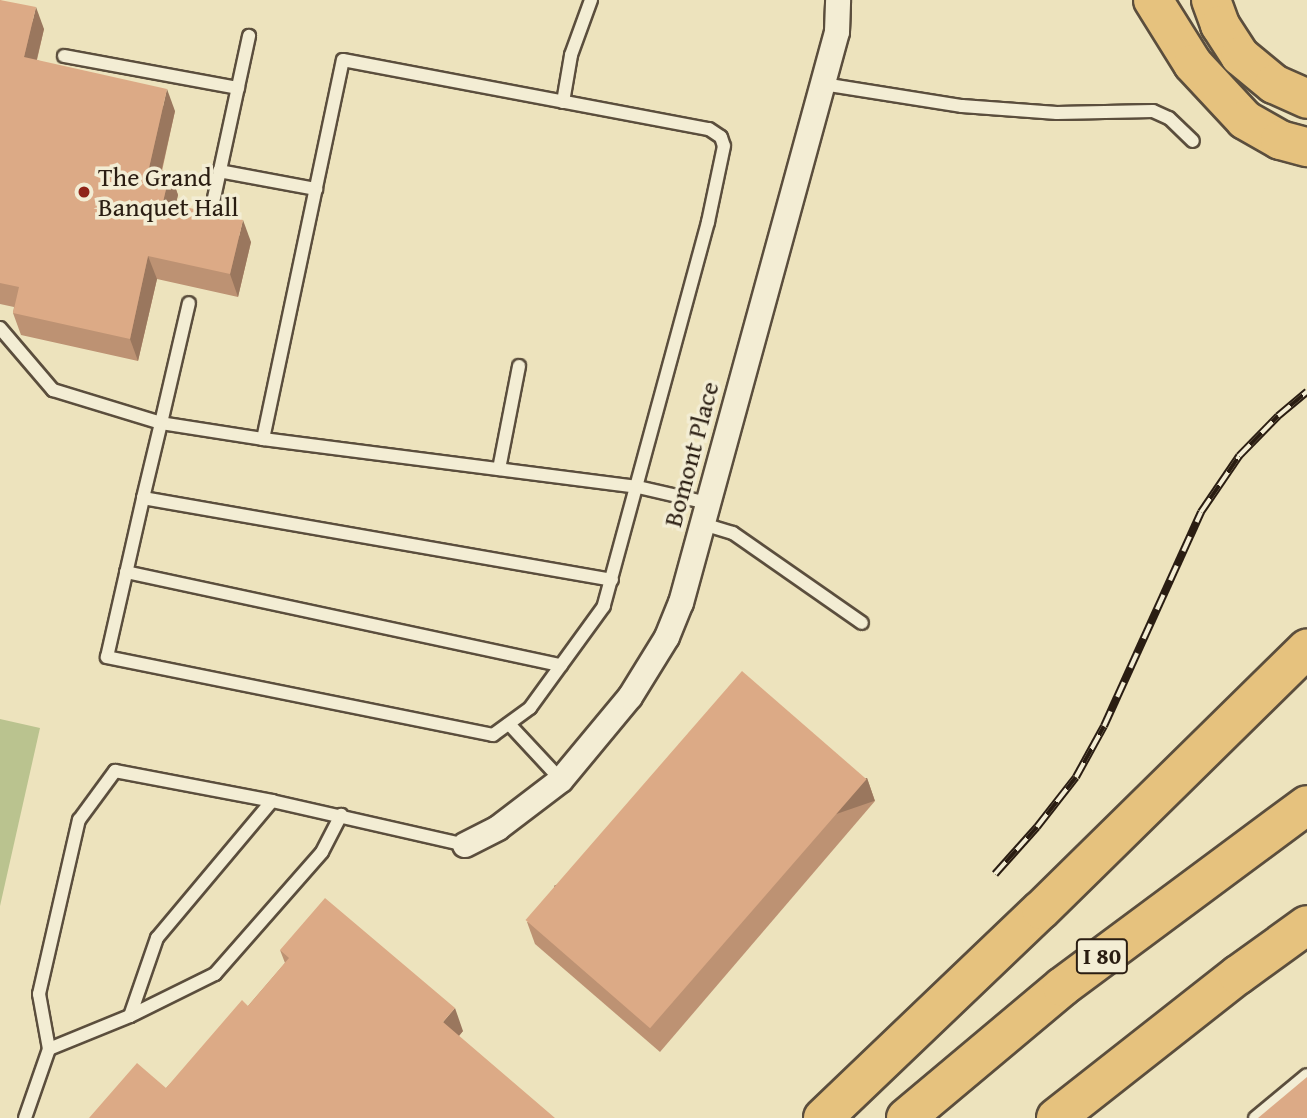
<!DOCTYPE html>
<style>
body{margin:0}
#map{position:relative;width:1307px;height:1118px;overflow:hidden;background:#ede3bd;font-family:"Gentium Book Plus",serif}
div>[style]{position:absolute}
.green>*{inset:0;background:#bac38f}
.roads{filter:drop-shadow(2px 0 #5b4e3d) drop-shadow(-2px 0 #5b4e3d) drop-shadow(0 2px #5b4e3d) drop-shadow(0 -2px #5b4e3d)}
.lane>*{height:12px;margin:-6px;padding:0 6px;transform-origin:6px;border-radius:6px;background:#f3edd4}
.street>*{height:24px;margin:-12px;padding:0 12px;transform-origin:12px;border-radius:12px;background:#f3edd4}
.primary>*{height:38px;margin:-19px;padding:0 19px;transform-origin:19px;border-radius:19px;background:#e6c27e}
.highway>*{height:38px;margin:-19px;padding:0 19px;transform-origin:19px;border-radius:19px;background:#e6c27e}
.rail>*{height:8px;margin-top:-4px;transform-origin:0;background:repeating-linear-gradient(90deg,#f3edd4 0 16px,#2a1d12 0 32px);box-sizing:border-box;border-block:2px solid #2a1d12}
.wall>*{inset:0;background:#bd9273}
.shaded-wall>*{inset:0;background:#9a775e;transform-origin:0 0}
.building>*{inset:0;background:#dcaa86;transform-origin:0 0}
.dots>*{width:19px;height:19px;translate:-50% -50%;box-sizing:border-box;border:4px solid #f3edd4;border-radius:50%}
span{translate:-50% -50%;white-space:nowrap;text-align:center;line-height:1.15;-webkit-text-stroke:7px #f3edd4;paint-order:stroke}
.shield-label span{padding:2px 5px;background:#f3edd4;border:2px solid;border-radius:5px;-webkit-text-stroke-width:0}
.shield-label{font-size:24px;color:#2a1d12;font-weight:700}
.poi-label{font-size:26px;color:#2a1d12}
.left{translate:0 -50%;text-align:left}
.street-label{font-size:26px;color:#2a1d12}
</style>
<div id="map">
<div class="green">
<i style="clip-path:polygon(0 719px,40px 728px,0 906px)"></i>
</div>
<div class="roads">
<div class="lane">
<i style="left:64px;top:56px;width:177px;rotate:10.4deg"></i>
<i style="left:823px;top:84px;width:141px;rotate:9deg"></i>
<i style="left:962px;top:106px;width:95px;rotate:4.2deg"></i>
<i style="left:1057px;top:113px;width:96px;rotate:-1.2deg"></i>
<i style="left:1153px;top:111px;width:17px;rotate:24deg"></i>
<i style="left:1169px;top:118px;width:33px;rotate:44deg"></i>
<i style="left:563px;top:102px;width:48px;rotate:-80.3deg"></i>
<i style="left:571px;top:55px;width:59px;rotate:-70deg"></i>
<i style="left:219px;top:171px;width:99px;rotate:10.5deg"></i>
<i style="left:214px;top:198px;width:166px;rotate:-77.8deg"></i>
<i style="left:0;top:328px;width:82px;rotate:49.5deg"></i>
<i style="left:53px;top:390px;width:113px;rotate:17deg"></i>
<i style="left:161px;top:423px;width:103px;rotate:8.9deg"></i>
<i style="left:263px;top:439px;width:387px;rotate:-78.1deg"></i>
<i style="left:343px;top:60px;width:372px;rotate:10.7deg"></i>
<i style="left:709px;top:129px;width:14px;rotate:34deg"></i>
<i style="left:721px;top:137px;width:9px;rotate:72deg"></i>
<i style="left:724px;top:146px;width:78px;rotate:101.9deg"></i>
<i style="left:708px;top:222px;width:398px;rotate:105.2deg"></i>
<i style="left:604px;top:606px;width:126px;rotate:126deg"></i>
<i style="left:530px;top:708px;width:46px;rotate:143.9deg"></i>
<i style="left:493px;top:735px;width:394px;rotate:-168.6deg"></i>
<i style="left:107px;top:657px;width:163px;rotate:-77.2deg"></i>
<i style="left:143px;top:498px;width:77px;rotate:-76.5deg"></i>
<i style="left:161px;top:423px;width:123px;rotate:-76.9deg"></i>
<i style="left:263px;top:439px;width:378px;rotate:7.3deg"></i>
<i style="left:638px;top:487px;width:72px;rotate:12.9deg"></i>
<i style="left:499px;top:469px;width:105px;rotate:-79deg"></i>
<i style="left:143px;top:498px;width:476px;rotate:9.9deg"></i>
<i style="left:703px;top:524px;width:31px;rotate:17deg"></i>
<i style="left:733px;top:533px;width:157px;rotate:34.9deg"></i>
<i style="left:126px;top:572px;width:445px;rotate:12.1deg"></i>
<i style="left:509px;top:724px;width:76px;rotate:47.1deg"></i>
<i style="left:130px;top:1016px;width:83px;rotate:-70.9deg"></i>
<i style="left:157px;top:938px;width:179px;rotate:-50deg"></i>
<i style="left:49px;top:1049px;width:87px;rotate:-22.2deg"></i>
<i style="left:130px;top:1016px;width:95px;rotate:-26.3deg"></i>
<i style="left:215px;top:974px;width:162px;rotate:-48.7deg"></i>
<i style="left:322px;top:852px;width:42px;rotate:-62.8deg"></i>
<i style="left:25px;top:1118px;width:73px;rotate:-70.8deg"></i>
<i style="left:49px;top:1049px;width:56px;rotate:-100.3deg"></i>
<i style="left:39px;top:994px;width:179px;rotate:-77.1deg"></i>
<i style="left:79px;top:820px;width:61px;rotate:-53.7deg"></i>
<i style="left:115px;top:771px;width:160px;rotate:10.8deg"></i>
<i style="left:272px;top:801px;width:198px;rotate:12.8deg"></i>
<i style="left:1255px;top:1118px;width:67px;rotate:-39.6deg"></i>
</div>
<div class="street">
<i style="left:465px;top:845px;width:37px;rotate:-27deg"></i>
<i style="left:498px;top:828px;width:79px;rotate:-37.3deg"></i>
<i style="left:561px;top:780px;width:108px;rotate:-50.3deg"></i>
<i style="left:630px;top:697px;width:70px;rotate:-58.3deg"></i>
<i style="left:667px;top:637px;width:37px;rotate:-68deg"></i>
<i style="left:681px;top:603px;width:592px;rotate:-74.72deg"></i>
<i style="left:837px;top:32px;width:32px;rotate:-88deg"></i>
</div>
<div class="primary">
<i style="left:1153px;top:0;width:75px;rotate:58deg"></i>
<i style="left:1193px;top:64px;width:76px;rotate:47.1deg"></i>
<i style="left:1245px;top:120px;width:40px;rotate:29.7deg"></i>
<i style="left:1280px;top:140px;width:28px;rotate:15deg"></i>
<i style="left:1211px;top:0;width:27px;rotate:70deg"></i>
<i style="left:1220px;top:25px;width:37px;rotate:57deg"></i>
<i style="left:1240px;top:56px;width:44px;rotate:39.5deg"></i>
<i style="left:1274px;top:84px;width:36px;rotate:24deg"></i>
</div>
<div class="highway">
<i style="left:823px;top:1118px;width:301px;rotate:-43.7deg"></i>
<i style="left:1041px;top:910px;width:373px;rotate:-44.5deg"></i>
<i style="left:906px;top:1118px;width:204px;rotate:-40deg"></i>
<i style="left:1062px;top:987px;width:305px;rotate:-36.6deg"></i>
<i style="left:1056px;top:1118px;width:231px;rotate:-38.2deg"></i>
<i style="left:1238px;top:975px;width:85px;rotate:-35.9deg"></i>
</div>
</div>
<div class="rail">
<i style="left:995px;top:874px;width:63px;rotate:-48.2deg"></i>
<i style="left:1037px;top:827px;width:63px;rotate:-52deg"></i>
<i style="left:1076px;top:777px;width:58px;rotate:-61.2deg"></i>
<i style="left:1104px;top:726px;width:235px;rotate:-65.6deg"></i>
<i style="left:1201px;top:512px;width:68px;rotate:-55.8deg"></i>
<i style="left:1239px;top:456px;width:56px;rotate:-45.7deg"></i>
<i style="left:1278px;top:416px;width:38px;rotate:-40deg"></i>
</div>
<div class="wall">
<i style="clip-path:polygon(0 0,44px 29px,37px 60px,175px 111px,162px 171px,170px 172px,178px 195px,175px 205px,251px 242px,238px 297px,157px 279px,138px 361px,21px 335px,13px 313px,14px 307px,0 304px)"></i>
<i style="clip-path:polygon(867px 778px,875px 801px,660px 1052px,535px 944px,527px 922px)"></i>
<i style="clip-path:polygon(280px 950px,463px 1031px,459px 1036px,166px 1088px,248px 1006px,285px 963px)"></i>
</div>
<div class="shaded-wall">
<i style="clip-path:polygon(36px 7px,44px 29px,32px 79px,24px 57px)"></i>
<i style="clip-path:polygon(167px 89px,175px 111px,157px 190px,149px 168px)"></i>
<i style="clip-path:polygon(170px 172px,178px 195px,171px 225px,163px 202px)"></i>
<i style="clip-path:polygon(243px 220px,251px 242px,238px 297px,230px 274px)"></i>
<i style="clip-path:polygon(148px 256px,157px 279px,138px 361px,130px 339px)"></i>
<i style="left:867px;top:778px;width:24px;height:331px;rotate:71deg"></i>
<i style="clip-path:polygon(455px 1008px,463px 1031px,451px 1045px,443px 1022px)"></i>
</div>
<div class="building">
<i style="clip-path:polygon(0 0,36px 7px,24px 57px,167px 89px,149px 168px,170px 172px,163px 202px,243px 220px,230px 274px,148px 256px,130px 339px,13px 313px,19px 287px,0 283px)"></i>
<i style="left:742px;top:671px;width:165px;height:330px;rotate:41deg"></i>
<i style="clip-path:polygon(325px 898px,455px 1008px,443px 1022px,555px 1118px,89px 1118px,137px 1063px,166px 1088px,242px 1000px,248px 1006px,289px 958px,280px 950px)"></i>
<i style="clip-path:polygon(1307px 1077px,1307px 1118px,1258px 1118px)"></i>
</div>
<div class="dots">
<i style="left:84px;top:192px;background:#8f2418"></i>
</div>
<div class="shield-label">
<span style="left:1102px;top:956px">I 80</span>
</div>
<div class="poi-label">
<span class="left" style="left:98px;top:192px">The Grand<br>Banquet Hall</span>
</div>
<div class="street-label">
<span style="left:691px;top:454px;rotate:-75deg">Bomont Place</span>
</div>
</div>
